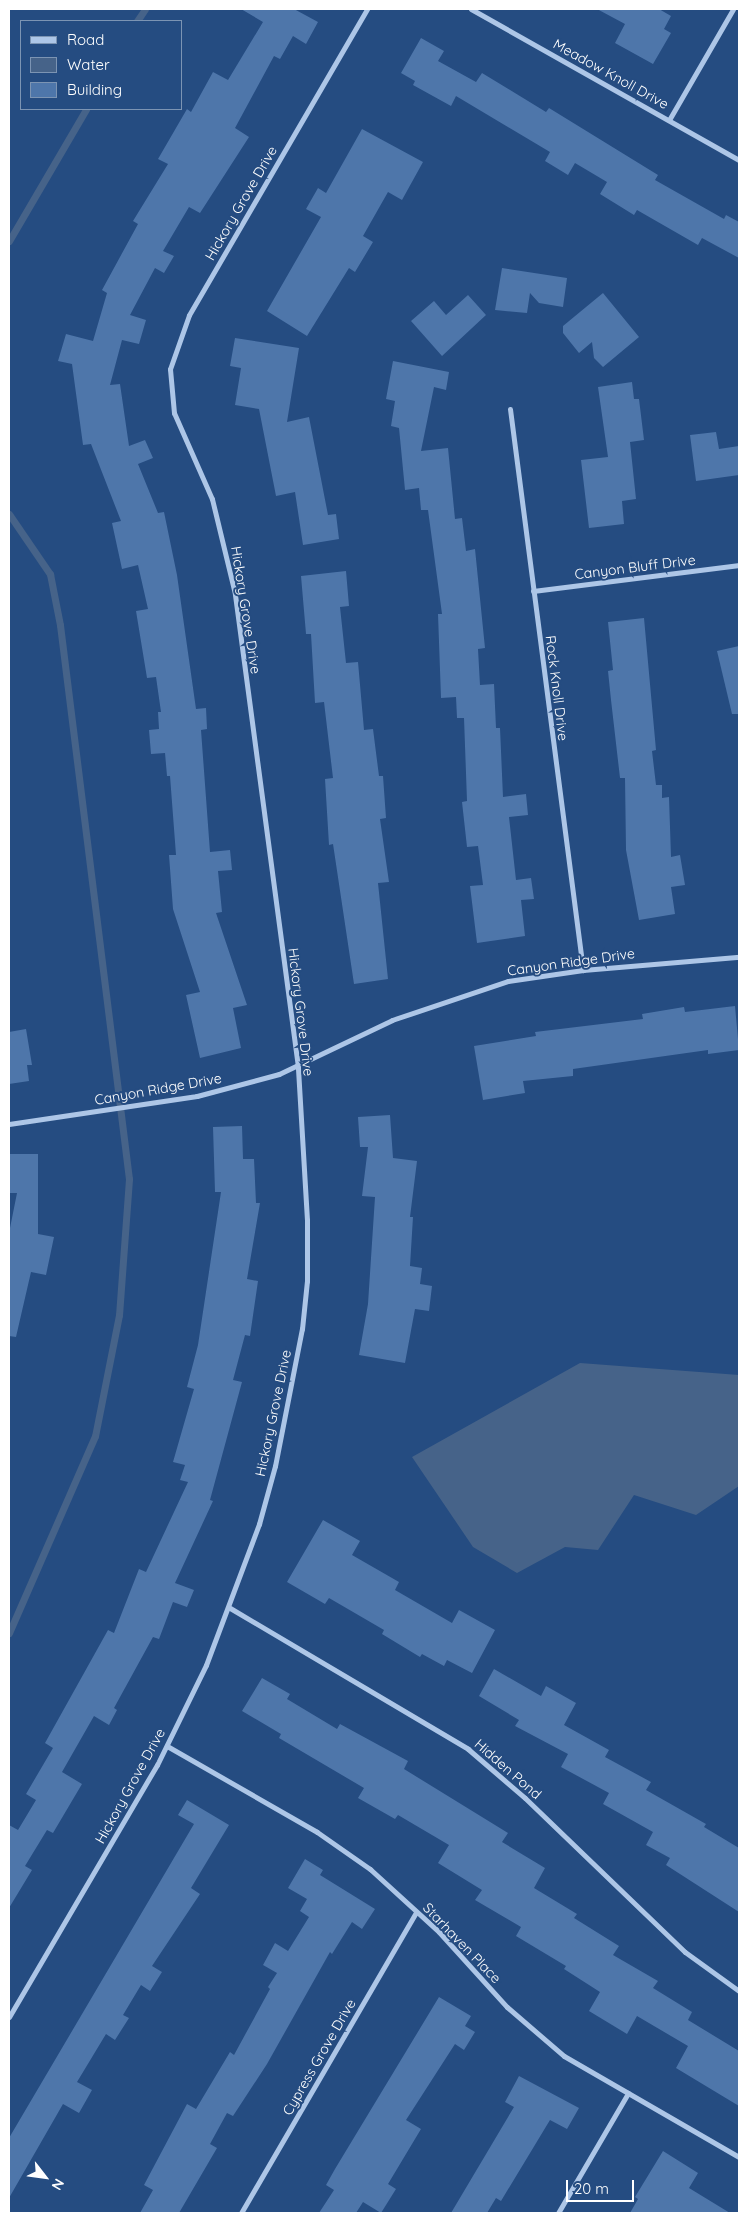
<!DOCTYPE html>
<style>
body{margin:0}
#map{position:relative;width:748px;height:2222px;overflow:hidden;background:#254c81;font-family:Quicksand,sans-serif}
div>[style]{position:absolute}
.water>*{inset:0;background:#466389}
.stream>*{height:7px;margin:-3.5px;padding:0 3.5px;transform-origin:3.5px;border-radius:3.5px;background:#466389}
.building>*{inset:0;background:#4e76aa}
.street>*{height:5px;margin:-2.5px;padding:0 2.5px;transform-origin:2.5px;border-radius:2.5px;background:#adc6e7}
span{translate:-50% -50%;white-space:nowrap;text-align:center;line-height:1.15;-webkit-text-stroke:4px #254c81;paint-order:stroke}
.street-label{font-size:14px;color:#fff}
.frame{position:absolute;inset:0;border:10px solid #fff;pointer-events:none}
.legend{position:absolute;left:20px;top:20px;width:162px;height:90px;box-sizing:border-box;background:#254c81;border:1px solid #7c94b3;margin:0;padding:6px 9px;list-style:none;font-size:15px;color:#fff}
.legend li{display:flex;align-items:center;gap:10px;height:25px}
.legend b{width:25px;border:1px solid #7c94b3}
.north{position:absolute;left:20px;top:2152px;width:50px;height:50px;-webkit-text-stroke:4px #254c81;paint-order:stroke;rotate:120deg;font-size:14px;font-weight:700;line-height:20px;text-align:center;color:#fff}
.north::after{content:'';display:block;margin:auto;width:18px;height:22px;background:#fff;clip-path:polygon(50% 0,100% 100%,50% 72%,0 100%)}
.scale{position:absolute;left:566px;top:2180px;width:68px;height:22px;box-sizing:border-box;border:2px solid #fff;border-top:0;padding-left:6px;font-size:15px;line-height:18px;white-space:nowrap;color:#fff;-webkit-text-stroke:4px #254c81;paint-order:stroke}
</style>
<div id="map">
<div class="water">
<i style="clip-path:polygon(580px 1363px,739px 1375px,739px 1486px,696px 1515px,634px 1495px,598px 1550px,565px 1547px,517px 1573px,473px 1547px,412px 1457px)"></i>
</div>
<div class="stream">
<i style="left:137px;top:21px;width:14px;rotate:-56deg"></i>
<i style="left:9px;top:241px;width:153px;rotate:-59.7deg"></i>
<i style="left:9px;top:514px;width:73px;rotate:55.7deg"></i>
<i style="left:50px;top:574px;width:52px;rotate:78.9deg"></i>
<i style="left:60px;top:625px;width:558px;rotate:82.9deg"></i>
<i style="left:129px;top:1179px;width:136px;rotate:94.2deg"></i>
<i style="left:119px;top:1315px;width:123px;rotate:101.2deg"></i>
<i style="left:95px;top:1436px;width:215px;rotate:113.6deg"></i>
</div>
<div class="building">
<i style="clip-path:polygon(241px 9px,294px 9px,318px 22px,306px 44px,293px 36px,280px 59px,274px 56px,235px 128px,249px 137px,200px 213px,189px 207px,163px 251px,174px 256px,164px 273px,155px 268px,130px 315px,146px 320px,139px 344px,122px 340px,110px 385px,120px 384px,129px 446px,145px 440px,153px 458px,138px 464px,158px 513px,164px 512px,177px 575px,196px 709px,206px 708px,207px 729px,201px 730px,210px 852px,230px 850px,232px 870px,218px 871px,222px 912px,216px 913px,247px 1005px,233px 1008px,241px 1048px,200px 1058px,186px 995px,200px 992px,173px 909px,169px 855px,176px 855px,170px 776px,167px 776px,165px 753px,151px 754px,149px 730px,159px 729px,158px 712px,161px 712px,156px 677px,147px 678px,136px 611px,148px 609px,138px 565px,122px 569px,112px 523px,121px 521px,91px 444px,83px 445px,72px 364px,58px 361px,66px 334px,93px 341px,107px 293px,102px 290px,138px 224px,133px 221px,168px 164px,158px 159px,187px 109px,191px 112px,213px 72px,228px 80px,263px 22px)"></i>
<i style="clip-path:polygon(597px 9px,659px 9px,671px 16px,664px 29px,671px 33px,653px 64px,615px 43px,625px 24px)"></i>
<i style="clip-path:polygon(421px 38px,444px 51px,438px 61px,476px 82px,482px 73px,546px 112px,549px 108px,658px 175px,655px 180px,724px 219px,726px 215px,739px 222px,739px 258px,702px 238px,698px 245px,637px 210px,634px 215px,600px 194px,607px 182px,575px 163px,568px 175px,545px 161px,550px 152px,456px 96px,451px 106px,413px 85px,415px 81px,401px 73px)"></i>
<i style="clip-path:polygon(362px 129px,423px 162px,402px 200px,388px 192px,363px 236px,373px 242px,355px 272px,349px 268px,307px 336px,267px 311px,321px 217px,306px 209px,318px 188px,326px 193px)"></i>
<i style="clip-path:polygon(502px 268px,567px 278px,563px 307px,539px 303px,530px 293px,527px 313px,495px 310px)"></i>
<i style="clip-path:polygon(603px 293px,639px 337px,603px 367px,594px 358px,592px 342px,579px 353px,563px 333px,563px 326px)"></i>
<i style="clip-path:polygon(468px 295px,486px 315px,442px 356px,411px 321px,434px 301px,446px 315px)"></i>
<i style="clip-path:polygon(235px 338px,299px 348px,287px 422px,309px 417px,328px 515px,336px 514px,339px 539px,303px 545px,295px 492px,276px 496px,259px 409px,235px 405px,241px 368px,230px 366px)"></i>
<i style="clip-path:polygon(393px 361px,449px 372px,446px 390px,434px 387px,421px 451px,448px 448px,455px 519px,462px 518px,466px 551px,475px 549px,485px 648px,478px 649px,480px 685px,494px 684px,496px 728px,500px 728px,503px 797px,526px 794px,528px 815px,509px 817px,516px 880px,531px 878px,534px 899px,521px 900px,525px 936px,477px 943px,470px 886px,483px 885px,478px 846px,467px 847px,462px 802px,467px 801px,464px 718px,457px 718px,456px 697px,441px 698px,438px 614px,442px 614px,428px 510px,421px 510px,419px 488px,405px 490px,399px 428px,391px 426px,395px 401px,386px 399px)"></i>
<i style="clip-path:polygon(632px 382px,634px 399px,639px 399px,644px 440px,630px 442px,636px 499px,622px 501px,624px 524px,589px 528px,581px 460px,608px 457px,598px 387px)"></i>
<i style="clip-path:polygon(716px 432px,719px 449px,739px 446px,739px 475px,696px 481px,690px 435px)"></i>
<i style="clip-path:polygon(346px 571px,349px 606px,340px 607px,346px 663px,358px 662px,364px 730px,373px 729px,379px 776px,383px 776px,386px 818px,380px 819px,389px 882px,378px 883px,388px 979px,354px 984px,333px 844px,329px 845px,325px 779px,333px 778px,324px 702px,315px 703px,311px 634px,306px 634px,301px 576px)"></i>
<i style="clip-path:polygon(644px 618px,656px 750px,652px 751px,656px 785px,662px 785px,662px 798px,669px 797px,671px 857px,680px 855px,685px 885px,671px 887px,675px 914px,639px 920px,626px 850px,625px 778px,620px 778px,611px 700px,608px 671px,613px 670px,608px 622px)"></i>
<i style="clip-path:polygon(739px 646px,739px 714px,732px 714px,717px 651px)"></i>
<i style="clip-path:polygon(735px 1006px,739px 1050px,708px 1054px,708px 1050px,573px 1069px,573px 1076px,523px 1081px,525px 1093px,483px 1100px,474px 1046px,536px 1036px,535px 1032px,643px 1019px,642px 1014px,684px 1007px,685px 1012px)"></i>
<i style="clip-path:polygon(26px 1029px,32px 1065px,27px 1065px,29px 1081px,9px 1084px,9px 1032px)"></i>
<i style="clip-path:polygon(390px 1115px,393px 1158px,417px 1161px,410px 1217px,413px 1217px,410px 1266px,422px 1268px,420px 1284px,432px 1286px,429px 1311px,415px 1309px,405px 1363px,359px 1355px,368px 1304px,375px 1197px,362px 1196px,368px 1147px,360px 1147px,358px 1117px)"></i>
<i style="clip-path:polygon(242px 1126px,243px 1159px,254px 1159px,256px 1203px,260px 1203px,247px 1279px,258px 1281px,250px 1336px,245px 1335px,233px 1380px,242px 1382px,210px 1500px,213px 1501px,175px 1583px,194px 1590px,187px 1607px,173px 1602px,159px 1639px,153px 1637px,114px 1708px,117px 1710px,109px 1725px,94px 1716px,62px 1772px,82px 1784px,53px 1833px,47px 1830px,25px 1866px,32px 1870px,9px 1908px,9px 1825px,18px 1830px,36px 1800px,26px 1794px,53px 1748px,45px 1743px,108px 1630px,114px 1633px,139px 1569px,146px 1572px,188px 1482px,180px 1480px,185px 1465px,173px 1462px,194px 1389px,187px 1387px,198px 1345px,221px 1192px,215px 1192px,213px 1127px)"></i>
<i style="clip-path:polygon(9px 1154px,38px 1154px,38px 1234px,54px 1237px,46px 1275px,31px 1272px,16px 1337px,9px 1336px,9px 1233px,17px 1193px,9px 1193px)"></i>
<i style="clip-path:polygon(323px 1520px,360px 1541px,352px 1555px,399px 1582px,395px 1590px,452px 1623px,459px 1610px,495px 1630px,472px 1673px,447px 1660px,444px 1666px,422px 1654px,420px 1657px,382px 1634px,384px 1630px,329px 1598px,325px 1604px,287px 1582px)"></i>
<i style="clip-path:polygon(494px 1669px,541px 1696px,546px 1686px,576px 1703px,564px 1725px,609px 1750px,605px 1757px,651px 1782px,646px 1790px,706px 1824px,704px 1827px,739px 1848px,739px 1912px,666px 1865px,670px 1858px,646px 1845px,653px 1832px,603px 1804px,609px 1793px,561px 1767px,568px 1754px,515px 1726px,519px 1720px,479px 1696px)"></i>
<i style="clip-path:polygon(262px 1678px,290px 1694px,287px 1699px,337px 1729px,340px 1724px,408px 1761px,404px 1769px,508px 1833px,502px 1842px,545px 1868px,534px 1888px,577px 1914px,574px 1918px,619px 1946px,613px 1955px,658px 1981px,653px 1988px,692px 2012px,688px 2020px,739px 2051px,739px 2106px,676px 2068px,688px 2046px,637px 2016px,627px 2034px,589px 2011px,600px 1992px,564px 1969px,566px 1966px,516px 1936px,521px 1927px,475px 1900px,482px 1890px,438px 1863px,449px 1845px,398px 1815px,395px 1819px,358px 1798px,364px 1788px,279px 1738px,281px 1734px,242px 1711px)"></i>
<i style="clip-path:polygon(187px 1800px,229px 1825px,191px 1888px,200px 1894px,152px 1966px,162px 1972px,150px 1991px,141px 1985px,123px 2015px,129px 2018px,115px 2040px,106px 2034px,77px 2082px,92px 2090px,79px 2113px,63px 2104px,9px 2198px,9px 2138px,194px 1824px,178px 1815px)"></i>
<i style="clip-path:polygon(305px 1859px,323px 1870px,320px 1875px,375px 1909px,362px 1929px,352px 1922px,332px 1954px,330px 1952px,267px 2064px,233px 2116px,227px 2113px,210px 2144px,217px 2148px,179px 2213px,140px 2213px,153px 2190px,144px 2185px,187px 2104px,196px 2109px,230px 2052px,234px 2055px,270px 1989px,268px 1987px,277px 1973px,263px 1965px,275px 1943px,288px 1951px,309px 1917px,300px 1911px,307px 1899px,288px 1888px)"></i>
<i style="clip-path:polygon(439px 1997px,471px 2016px,465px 2026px,475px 2032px,464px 2050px,455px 2044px,406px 2120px,421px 2129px,388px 2184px,396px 2189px,381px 2213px,363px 2202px,356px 2213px,319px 2213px,334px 2190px,326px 2185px,335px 2169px)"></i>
<i style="clip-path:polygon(519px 2076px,579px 2108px,567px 2129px,550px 2120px,501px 2201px,496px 2198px,487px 2213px,451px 2213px,514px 2107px,505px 2102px)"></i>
<i style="clip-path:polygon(663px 2151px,698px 2173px,689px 2188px,730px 2213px,630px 2213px,638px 2199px,635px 2197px)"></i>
</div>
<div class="street">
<i style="left:471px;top:9px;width:308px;rotate:29.4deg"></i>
<i style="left:669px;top:120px;width:128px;rotate:-60deg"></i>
<i style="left:510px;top:409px;width:566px;rotate:82.59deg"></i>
<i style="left:533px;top:591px;width:208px;rotate:-7.2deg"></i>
<i style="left:9px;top:1124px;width:190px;rotate:-8.5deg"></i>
<i style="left:197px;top:1096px;width:85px;rotate:-15deg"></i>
<i style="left:279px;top:1074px;width:125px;rotate:-25.5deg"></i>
<i style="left:392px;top:1020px;width:122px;rotate:-18.6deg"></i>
<i style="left:508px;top:981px;width:76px;rotate:-8.3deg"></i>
<i style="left:583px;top:970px;width:157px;rotate:-4.8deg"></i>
<i style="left:230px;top:1608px;width:277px;rotate:30.6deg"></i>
<i style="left:468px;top:1749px;width:75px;rotate:40.7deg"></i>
<i style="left:525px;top:1798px;width:222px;rotate:43.9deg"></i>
<i style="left:685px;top:1952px;width:67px;rotate:35.8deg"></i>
<i style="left:167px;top:1746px;width:173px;rotate:29.8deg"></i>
<i style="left:317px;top:1832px;width:65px;rotate:34.9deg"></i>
<i style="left:370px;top:1869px;width:93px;rotate:42.4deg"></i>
<i style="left:439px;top:1932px;width:101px;rotate:47.8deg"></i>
<i style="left:507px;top:2007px;width:75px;rotate:40.7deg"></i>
<i style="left:564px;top:2056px;width:202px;rotate:30deg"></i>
<i style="left:9px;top:2017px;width:292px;rotate:-59.6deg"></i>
<i style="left:157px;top:1765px;width:111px;rotate:-63.9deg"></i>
<i style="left:206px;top:1665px;width:151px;rotate:-69.4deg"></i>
<i style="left:259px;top:1524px;width:60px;rotate:-74.6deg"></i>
<i style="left:275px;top:1466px;width:140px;rotate:-78.9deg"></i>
<i style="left:302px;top:1329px;width:48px;rotate:-84.1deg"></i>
<i style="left:307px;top:1281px;width:61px;rotate:-90deg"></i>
<i style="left:307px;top:1220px;width:153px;rotate:-93.4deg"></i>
<i style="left:298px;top:1067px;width:477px;rotate:-97.6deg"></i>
<i style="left:235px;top:594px;width:98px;rotate:-103.6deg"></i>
<i style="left:212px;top:499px;width:94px;rotate:-113.8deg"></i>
<i style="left:174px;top:413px;width:44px;rotate:-95.2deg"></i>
<i style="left:170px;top:369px;width:57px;rotate:-70.6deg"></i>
<i style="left:189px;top:315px;width:354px;rotate:-59.8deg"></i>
<i style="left:241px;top:2213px;width:348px;rotate:-59.8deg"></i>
<i style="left:558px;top:2213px;width:139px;rotate:-59.7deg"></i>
</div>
<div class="street-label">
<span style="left:611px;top:74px;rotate:29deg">Meadow Knoll Drive</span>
<span style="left:241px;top:203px;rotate:-60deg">Hickory Grove Drive</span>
<span style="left:635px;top:567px;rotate:-7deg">Canyon Bluff Drive</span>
<span style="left:246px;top:610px;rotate:81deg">Hickory Grove Drive</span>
<span style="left:557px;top:688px;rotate:83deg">Rock Knoll Drive</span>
<span style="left:571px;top:962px;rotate:-8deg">Canyon Ridge Drive</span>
<span style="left:301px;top:1012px;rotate:83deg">Hickory Grove Drive</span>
<span style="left:158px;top:1089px;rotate:-10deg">Canyon Ridge Drive</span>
<span style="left:273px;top:1413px;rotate:-78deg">Hickory Grove Drive</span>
<span style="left:508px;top:1769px;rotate:41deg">Hidden Pond</span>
<span style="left:130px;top:1786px;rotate:-61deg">Hickory Grove Drive</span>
<span style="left:462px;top:1943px;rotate:46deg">Starhaven Place</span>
<span style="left:319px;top:2057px;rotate:-60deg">Cypress Grove Drive</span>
</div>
<div class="frame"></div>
<ul class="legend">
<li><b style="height:6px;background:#adc6e7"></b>Road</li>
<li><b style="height:14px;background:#466389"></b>Water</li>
<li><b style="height:14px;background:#4e76aa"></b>Building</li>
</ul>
<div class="north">N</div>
<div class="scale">20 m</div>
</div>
